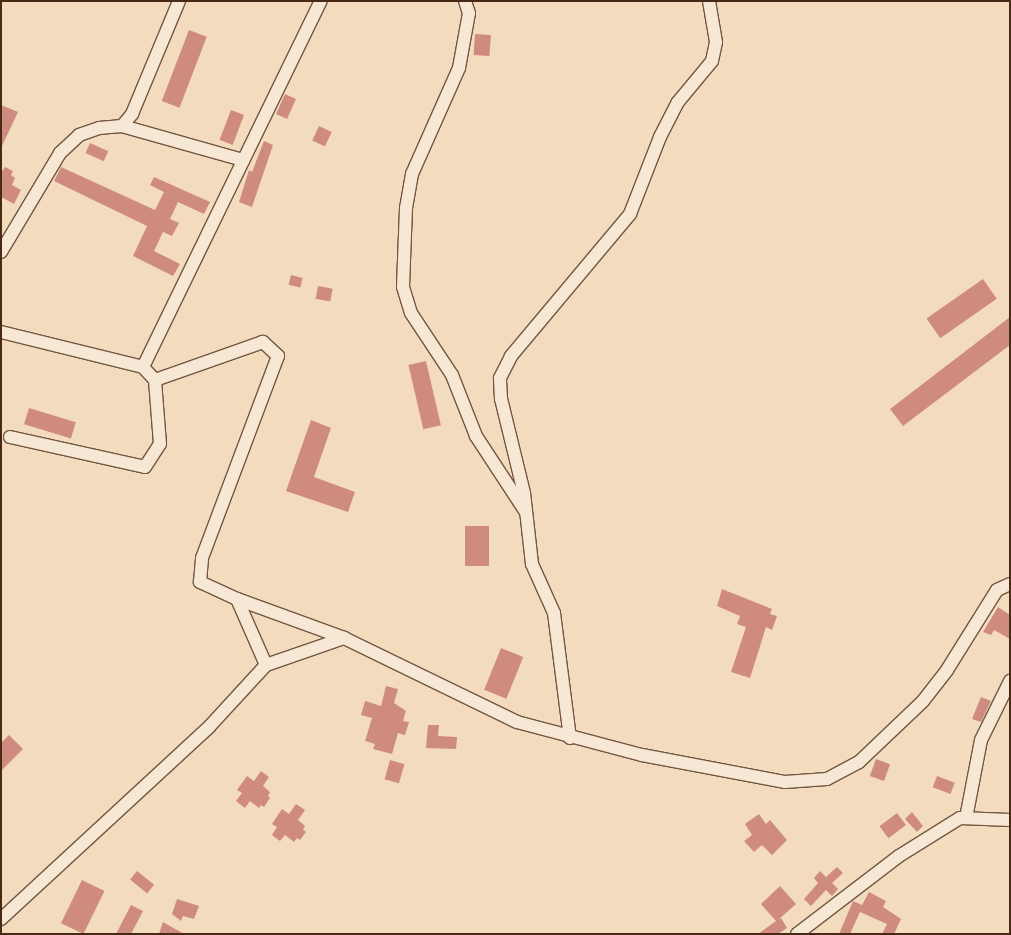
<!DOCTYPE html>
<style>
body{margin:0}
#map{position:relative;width:1011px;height:935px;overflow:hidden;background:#f3dcbe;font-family:"IM FELL Double Pica",serif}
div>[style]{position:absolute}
.building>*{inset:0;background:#d08b80;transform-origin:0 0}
.roads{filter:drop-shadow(1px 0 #735640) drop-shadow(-1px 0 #735640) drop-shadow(0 1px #735640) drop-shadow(0 -1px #735640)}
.minor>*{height:12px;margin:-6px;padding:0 6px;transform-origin:6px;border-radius:6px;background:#f7e8d5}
span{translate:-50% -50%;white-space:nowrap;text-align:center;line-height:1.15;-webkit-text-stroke:4px #f7e8d5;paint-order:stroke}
.frame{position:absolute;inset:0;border:2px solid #482916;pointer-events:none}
</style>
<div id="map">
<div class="building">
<i style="left:189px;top:30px;width:19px;height:76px;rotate:21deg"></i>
<i style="left:475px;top:34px;width:16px;height:21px;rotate:4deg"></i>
<i style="left:285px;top:94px;width:12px;height:22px;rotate:24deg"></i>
<i style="clip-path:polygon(1px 105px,18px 112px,1px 148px)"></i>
<i style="left:231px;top:110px;width:14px;height:32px;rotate:21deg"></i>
<i style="left:319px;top:126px;width:14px;height:16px;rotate:25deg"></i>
<i style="clip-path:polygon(264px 141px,273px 145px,252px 207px,239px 202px,249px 170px,252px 172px)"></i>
<i style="left:90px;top:143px;width:20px;height:11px;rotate:24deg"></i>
<i style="clip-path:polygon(5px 167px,13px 171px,11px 175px,15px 178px,12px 185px,21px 190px,14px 204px,1px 197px,1px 173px)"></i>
<i style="clip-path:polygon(61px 167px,155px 210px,164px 192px,150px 185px,154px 177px,210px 202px,204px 214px,178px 202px,170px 219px,179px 223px,172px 236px,163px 232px,154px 251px,180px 264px,173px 276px,133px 256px,147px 226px,54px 181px)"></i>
<i style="left:291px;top:275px;width:12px;height:10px;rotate:14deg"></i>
<i style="left:983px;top:279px;width:24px;height:69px;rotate:55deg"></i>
<i style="left:318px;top:286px;width:15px;height:13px;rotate:11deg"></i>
<i style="clip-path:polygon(1010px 317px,1010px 345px,903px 426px,890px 409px)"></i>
<i style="left:426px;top:361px;width:66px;height:18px;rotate:77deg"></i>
<i style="left:29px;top:408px;width:49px;height:17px;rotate:17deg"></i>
<i style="clip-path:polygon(311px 420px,331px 428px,314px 477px,355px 492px,348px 512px,286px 491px)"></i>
<i style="left:465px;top:526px;width:24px;height:40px"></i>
<i style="clip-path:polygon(722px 589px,772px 609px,770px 614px,777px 616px,772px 630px,766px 627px,750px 678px,731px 672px,746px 627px,737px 624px,740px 616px,717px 606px)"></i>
<i style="clip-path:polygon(998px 607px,1010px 615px,1010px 639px,994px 630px,991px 635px,983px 632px)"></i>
<i style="left:501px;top:648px;width:24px;height:45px;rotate:22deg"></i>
<i style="clip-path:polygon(386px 686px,398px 689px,394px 703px,406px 711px,403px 721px,409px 722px,405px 735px,398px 733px,392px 754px,373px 749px,375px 744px,365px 741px,372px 718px,361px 715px,365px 701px,381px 706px)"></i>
<i style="clip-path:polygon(981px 697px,991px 701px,981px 722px,972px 719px)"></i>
<i style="clip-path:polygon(428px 725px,439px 725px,438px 736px,457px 737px,456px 749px,426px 748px)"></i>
<i style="clip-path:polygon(9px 735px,23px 749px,1px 771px,1px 743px)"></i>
<i style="left:876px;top:759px;width:15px;height:18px;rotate:20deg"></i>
<i style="left:390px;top:760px;width:15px;height:20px;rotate:16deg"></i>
<i style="clip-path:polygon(261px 771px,269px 777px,263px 786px,270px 792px,268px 796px,270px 798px,264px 807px,261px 805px,259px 808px,250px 801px,245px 808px,236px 801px,242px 793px,237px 790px,247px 776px,254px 781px)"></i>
<i style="left:937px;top:776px;width:19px;height:12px;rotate:21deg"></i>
<i style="clip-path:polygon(296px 804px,305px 810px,298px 820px,305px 826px,303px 829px,306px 832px,300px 840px,297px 838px,294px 842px,285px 835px,280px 841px,272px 835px,277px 827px,272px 824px,282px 809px,289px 814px)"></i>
<i style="clip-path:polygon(912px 812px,923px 826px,917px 832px,905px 819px)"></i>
<i style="left:897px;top:813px;width:15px;height:22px;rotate:53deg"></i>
<i style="clip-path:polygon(759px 814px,766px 824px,770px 820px,787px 840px,772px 855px,762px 845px,754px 852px,744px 841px,752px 835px,745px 824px)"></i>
<i style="clip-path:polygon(837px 867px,843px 873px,832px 883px,838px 889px,832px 896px,826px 890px,811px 906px,804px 899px,818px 883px,814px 878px,820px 871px,826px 877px)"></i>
<i style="left:137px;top:871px;width:22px;height:11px;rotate:39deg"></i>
<i style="left:82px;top:880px;width:25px;height:48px;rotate:26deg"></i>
<i style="clip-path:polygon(780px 886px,796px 904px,778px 920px,781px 918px,787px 928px,778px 934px,758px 934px,776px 921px,761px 904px)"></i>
<i style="clip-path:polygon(869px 892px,886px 901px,883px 907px,901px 919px,894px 934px,882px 934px,887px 924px,860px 912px,850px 934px,839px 934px,853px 901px,862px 905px)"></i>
<i style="clip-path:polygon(177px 899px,199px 906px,194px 919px,183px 916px,181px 921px,172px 914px)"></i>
<i style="clip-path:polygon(131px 905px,143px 911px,131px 934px,116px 934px)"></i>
<i style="clip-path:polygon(163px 922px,184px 934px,159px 934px)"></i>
</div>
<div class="roads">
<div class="minor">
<i style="left:465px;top:1px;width:13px;rotate:72deg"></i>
<i style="left:469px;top:13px;width:56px;rotate:100.3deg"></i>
<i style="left:459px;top:68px;width:116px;rotate:113.9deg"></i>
<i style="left:412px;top:174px;width:35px;rotate:100deg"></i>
<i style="left:406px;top:208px;width:79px;rotate:92.2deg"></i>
<i style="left:403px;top:287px;width:27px;rotate:73deg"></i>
<i style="left:411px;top:313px;width:74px;rotate:56.5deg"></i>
<i style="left:452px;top:375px;width:66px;rotate:68.5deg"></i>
<i style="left:476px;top:436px;width:90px;rotate:56.8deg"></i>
<i style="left:122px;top:126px;width:126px;rotate:15.7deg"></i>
<i style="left:1px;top:252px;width:115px;rotate:-59.2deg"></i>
<i style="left:60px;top:153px;width:26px;rotate:-43deg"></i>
<i style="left:79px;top:135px;width:21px;rotate:-19deg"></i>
<i style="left:99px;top:128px;width:23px;rotate:-5deg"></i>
<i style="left:122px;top:126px;width:16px;rotate:-50deg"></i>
<i style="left:132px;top:114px;width:122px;rotate:-67.4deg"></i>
<i style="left:1px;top:332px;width:146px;rotate:13.8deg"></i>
<i style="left:10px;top:437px;width:138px;rotate:12.5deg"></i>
<i style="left:145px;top:467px;width:27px;rotate:-57deg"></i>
<i style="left:160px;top:444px;width:64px;rotate:-94.5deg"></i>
<i style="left:237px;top:599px;width:114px;rotate:20deg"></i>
<i style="left:344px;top:638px;width:192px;rotate:25.9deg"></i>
<i style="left:517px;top:722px;width:129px;rotate:14.8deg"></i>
<i style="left:642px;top:755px;width:146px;rotate:10.7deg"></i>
<i style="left:785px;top:782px;width:42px;rotate:-4.1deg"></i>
<i style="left:827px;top:779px;width:36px;rotate:-28deg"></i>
<i style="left:859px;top:762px;width:88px;rotate:-43.6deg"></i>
<i style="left:923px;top:701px;width:39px;rotate:-52deg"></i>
<i style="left:947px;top:670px;width:94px;rotate:-58deg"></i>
<i style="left:997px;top:590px;width:14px;rotate:-25deg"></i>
<i style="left:266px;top:665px;width:72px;rotate:-113.7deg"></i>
<i style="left:237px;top:599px;width:41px;rotate:-155.3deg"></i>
<i style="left:200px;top:582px;width:24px;rotate:-85deg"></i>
<i style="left:202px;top:558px;width:216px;rotate:-69.4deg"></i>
<i style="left:278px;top:356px;width:21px;rotate:-137deg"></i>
<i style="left:263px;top:342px;width:114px;rotate:160.6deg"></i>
<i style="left:155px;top:380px;width:18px;rotate:-133deg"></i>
<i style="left:143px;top:367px;width:407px;rotate:-64.1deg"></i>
<i style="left:570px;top:738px;width:126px;rotate:-97.3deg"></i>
<i style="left:554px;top:613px;width:54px;rotate:-114.2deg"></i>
<i style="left:532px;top:564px;width:71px;rotate:-96.4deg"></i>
<i style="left:524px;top:493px;width:97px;rotate:-103.7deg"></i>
<i style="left:501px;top:399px;width:21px;rotate:-93deg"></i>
<i style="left:500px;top:378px;width:25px;rotate:-63deg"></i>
<i style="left:511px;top:356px;width:185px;rotate:-50deg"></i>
<i style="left:630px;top:214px;width:83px;rotate:-68.7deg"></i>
<i style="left:660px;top:137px;width:39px;rotate:-63deg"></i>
<i style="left:678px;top:102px;width:53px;rotate:-50.3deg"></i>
<i style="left:712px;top:61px;width:19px;rotate:-78deg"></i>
<i style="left:716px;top:42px;width:42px;rotate:-99.7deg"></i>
<i style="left:966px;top:818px;width:79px;rotate:-79.1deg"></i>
<i style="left:981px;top:740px;width:66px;rotate:-63.8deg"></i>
<i style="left:1px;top:919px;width:283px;rotate:-42.7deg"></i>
<i style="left:209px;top:727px;width:84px;rotate:-47.4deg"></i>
<i style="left:266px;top:665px;width:83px;rotate:-19.1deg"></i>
<i style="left:797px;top:934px;width:128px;rotate:-37.4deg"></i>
<i style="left:899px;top:856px;width:72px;rotate:-31.9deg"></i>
<i style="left:960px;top:818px;width:50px;rotate:2.3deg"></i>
</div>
</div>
<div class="frame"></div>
</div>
